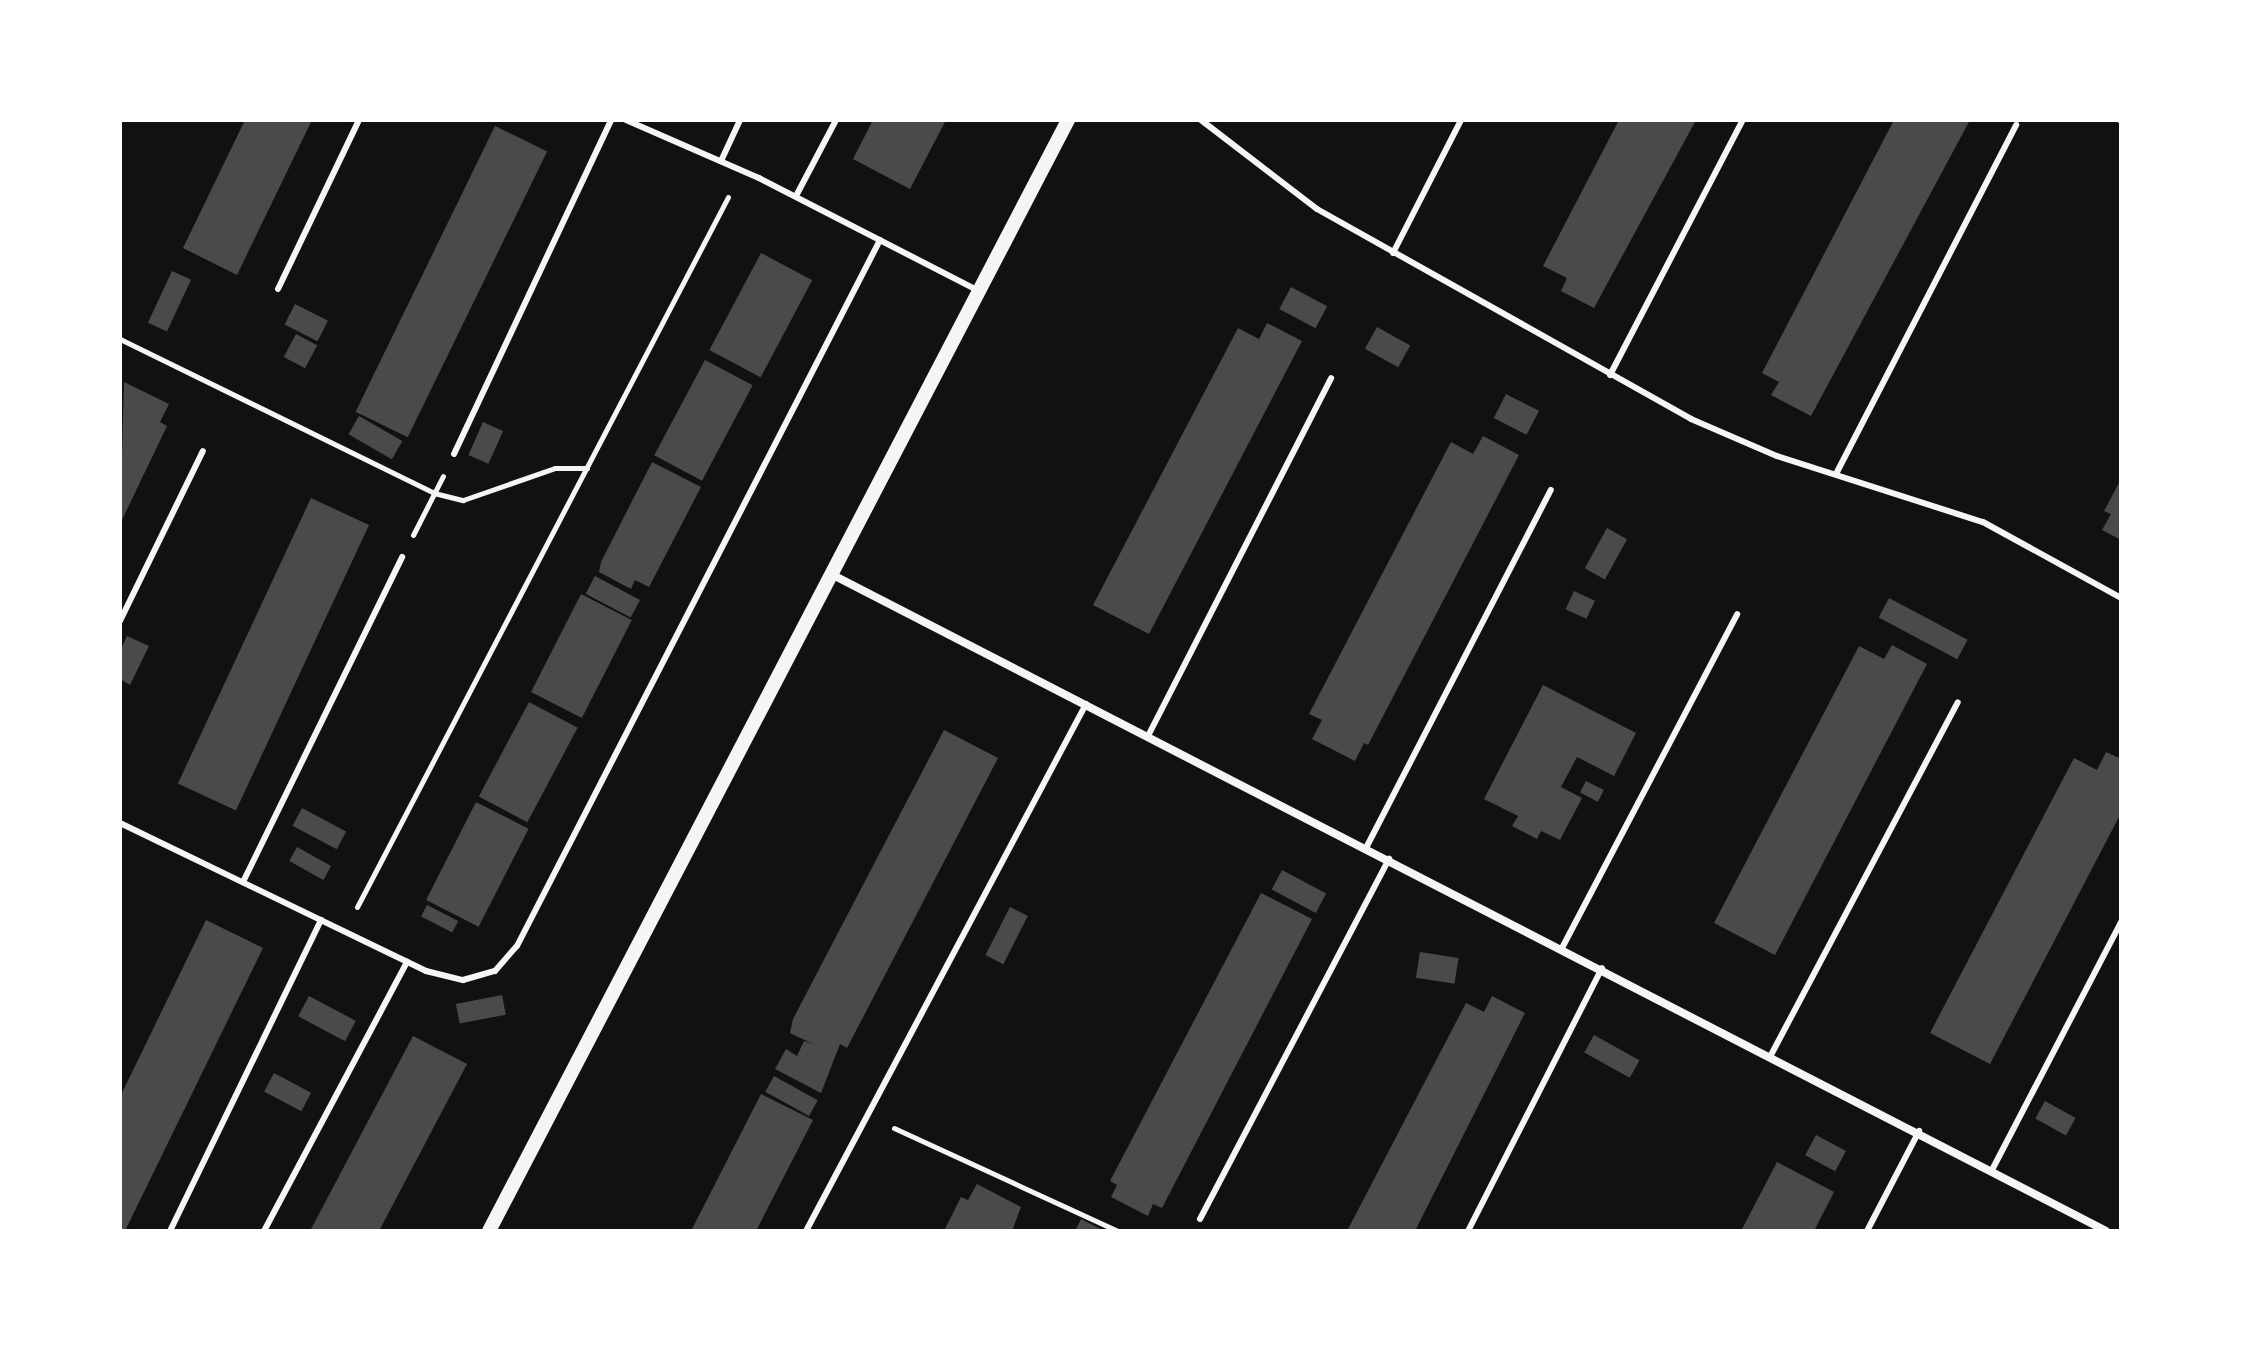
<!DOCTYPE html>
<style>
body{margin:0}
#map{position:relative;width:2241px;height:1351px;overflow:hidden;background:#111;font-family:"Fira Sans",sans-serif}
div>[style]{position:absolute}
.building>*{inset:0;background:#4a4a4a;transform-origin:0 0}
.path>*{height:5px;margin:-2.5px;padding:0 2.5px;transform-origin:2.5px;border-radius:2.5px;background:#f5f5f5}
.service>*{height:6px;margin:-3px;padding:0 3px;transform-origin:3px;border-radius:3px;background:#f5f5f5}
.minor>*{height:8px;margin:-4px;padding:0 4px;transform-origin:4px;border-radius:4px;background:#f5f5f5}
.tertiary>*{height:14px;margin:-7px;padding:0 7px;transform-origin:7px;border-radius:7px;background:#f5f5f5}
span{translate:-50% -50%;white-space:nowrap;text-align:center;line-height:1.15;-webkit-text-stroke:7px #fff;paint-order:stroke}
.frame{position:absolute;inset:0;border:122px solid #fff;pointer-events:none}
</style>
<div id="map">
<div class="building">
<i style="clip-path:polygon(245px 120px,312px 120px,237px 275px,183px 248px)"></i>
<i style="clip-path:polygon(873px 120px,946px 120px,910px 189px,853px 159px)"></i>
<i style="clip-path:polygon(1619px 120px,1696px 120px,1594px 308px,1561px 291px,1567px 278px,1543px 266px)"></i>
<i style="clip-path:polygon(1894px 120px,1970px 120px,1811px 416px,1771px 395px,1779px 382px,1762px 373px)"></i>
<i style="left:495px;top:126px;width:58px;height:318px;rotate:26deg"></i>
<i style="left:761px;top:253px;width:58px;height:110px;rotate:28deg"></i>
<i style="left:172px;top:271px;width:21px;height:57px;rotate:25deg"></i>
<i style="left:1291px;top:287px;width:41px;height:25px;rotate:28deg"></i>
<i style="left:295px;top:304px;width:37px;height:23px;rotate:27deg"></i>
<i style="clip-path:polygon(1267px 323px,1302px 341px,1149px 634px,1093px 605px,1238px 328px,1259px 339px)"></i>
<i style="left:1377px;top:327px;width:38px;height:25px;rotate:29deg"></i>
<i style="left:296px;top:334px;width:24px;height:26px;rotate:28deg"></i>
<i style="left:705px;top:360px;width:54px;height:108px;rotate:28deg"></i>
<i style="clip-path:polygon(124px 382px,169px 404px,160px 422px,167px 426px,120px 524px)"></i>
<i style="left:1506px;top:394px;width:37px;height:27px;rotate:27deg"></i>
<i style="left:359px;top:416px;width:50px;height:21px;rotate:30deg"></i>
<i style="left:483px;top:422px;width:22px;height:36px;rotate:24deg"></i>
<i style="clip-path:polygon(1483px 436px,1519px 455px,1368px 745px,1364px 743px,1355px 761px,1312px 739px,1322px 720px,1309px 714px,1451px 442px,1473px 454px)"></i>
<i style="clip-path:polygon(652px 462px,701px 487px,649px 587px,635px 580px,631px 589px,599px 572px,601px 562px)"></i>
<i style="clip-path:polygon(2121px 479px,2121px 540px,2102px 530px,2111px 514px,2104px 511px)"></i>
<i style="left:311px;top:498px;width:64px;height:315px;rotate:25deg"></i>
<i style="left:1607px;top:528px;width:23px;height:46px;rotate:29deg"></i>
<i style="left:595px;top:576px;width:51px;height:20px;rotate:28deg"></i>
<i style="left:1574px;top:591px;width:23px;height:20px;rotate:25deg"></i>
<i style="left:581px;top:594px;width:57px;height:110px;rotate:27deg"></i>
<i style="left:1889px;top:598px;width:89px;height:22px;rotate:28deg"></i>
<i style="clip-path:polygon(127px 636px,149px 646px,130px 685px,120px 679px,120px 651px)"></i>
<i style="clip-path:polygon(1892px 645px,1927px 664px,1775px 955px,1714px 923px,1859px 646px,1884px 659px)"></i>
<i style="clip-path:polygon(1543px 685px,1636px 733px,1614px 776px,1577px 757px,1561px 787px,1582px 798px,1560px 840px,1541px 831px,1537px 839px,1512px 826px,1518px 816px,1484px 799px)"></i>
<i style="left:529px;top:702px;width:55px;height:107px;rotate:28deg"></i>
<i style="clip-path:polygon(944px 730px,998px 758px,847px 1048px,840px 1044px,821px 1093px,775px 1069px,786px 1049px,797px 1056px,804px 1041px,813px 1044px,790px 1033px,793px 1019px)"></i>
<i style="clip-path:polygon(2106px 752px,2121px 759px,2121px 813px,1990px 1064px,1930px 1033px,2074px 758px,2097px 770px)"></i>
<i style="left:1586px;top:781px;width:20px;height:13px;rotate:27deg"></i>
<i style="left:476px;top:802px;width:59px;height:110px;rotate:27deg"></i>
<i style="left:302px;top:808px;width:50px;height:20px;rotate:28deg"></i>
<i style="left:297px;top:847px;width:39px;height:16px;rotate:29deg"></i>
<i style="left:1282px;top:870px;width:50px;height:22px;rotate:28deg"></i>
<i style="clip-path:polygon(1261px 893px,1312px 919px,1162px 1208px,1153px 1204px,1148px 1216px,1111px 1197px,1117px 1185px,1110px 1181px)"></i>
<i style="left:427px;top:905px;width:35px;height:13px;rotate:27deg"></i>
<i style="left:1010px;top:907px;width:20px;height:54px;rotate:27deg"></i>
<i style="clip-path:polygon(206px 920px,263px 948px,125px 1231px,120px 1231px,120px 1097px)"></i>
<i style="left:1420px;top:952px;width:39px;height:26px;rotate:9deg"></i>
<i style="left:502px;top:995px;width:20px;height:47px;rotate:79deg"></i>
<i style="left:309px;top:996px;width:53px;height:23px;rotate:28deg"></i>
<i style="clip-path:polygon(1492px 996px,1525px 1013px,1415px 1231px,1347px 1231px,1466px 1003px,1484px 1012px)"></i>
<i style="left:1594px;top:1035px;width:52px;height:20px;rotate:29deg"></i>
<i style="clip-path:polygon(413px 1036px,467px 1064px,379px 1231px,310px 1231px)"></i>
<i style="left:274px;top:1073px;width:42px;height:21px;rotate:28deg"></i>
<i style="left:774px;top:1076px;width:50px;height:18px;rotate:29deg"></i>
<i style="clip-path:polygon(761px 1094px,813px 1120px,756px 1231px,691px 1231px)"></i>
<i style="left:2045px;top:1101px;width:35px;height:20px;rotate:29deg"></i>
<i style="left:1816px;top:1135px;width:34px;height:23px;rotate:28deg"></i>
<i style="clip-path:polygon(1777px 1162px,1834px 1192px,1814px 1231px,1741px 1231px)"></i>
<i style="clip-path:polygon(977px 1184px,1021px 1207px,1012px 1231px,944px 1231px,961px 1197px,968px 1200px)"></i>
<i style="clip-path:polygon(1081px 1219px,1104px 1231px,1075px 1231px)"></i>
</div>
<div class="path">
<i style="left:2119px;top:120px;width:2px;rotate:27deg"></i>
<i style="left:120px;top:339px;width:350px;rotate:26.1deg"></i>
<i style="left:434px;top:493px;width:30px;rotate:14deg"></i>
<i style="left:463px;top:500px;width:97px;rotate:-19.2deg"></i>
<i style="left:555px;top:468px;width:32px"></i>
<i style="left:413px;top:535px;width:66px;rotate:-63deg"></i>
<i style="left:357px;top:907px;width:801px;rotate:-62.41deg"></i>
<i style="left:894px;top:1128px;width:247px;rotate:24.7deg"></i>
</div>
<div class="service">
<i style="left:626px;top:120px;width:145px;rotate:23.6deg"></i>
<i style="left:759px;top:178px;width:247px;rotate:27.2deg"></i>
<i style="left:1201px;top:120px;width:146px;rotate:37.5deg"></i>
<i style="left:1317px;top:209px;width:429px;rotate:29.3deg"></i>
<i style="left:1691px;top:419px;width:94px;rotate:23.3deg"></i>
<i style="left:1777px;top:456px;width:216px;rotate:17.8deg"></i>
<i style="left:1983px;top:522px;width:158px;rotate:28.8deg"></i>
<i style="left:721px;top:161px;width:45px;rotate:-65.1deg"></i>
<i style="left:796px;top:196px;width:86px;rotate:-62.2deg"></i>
<i style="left:1393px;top:253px;width:149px;rotate:-62.9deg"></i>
<i style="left:278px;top:289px;width:187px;rotate:-64.4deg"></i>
<i style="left:1610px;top:375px;width:288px;rotate:-62.5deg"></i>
<i style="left:454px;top:454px;width:369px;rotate:-64.8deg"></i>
<i style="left:1836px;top:474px;width:393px;rotate:-62.7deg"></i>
<i style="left:120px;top:621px;width:189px;rotate:-64deg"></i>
<i style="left:1148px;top:736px;width:402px;rotate:-62.9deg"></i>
<i style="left:120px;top:823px;width:340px;rotate:25.8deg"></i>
<i style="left:426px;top:971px;width:38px;rotate:14deg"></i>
<i style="left:463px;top:980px;width:33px;rotate:-16deg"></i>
<i style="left:495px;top:971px;width:33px;rotate:-49deg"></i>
<i style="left:517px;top:946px;width:794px;rotate:-62.79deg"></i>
<i style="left:1366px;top:848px;width:403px;rotate:-62.7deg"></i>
<i style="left:243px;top:882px;width:362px;rotate:-63.9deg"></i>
<i style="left:1562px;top:948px;width:377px;rotate:-62.3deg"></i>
<i style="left:1771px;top:1055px;width:399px;rotate:-62.1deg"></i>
<i style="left:1992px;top:1170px;width:280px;rotate:-62.5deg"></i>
<i style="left:1200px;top:1219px;width:407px;rotate:-62.3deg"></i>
<i style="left:170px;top:1231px;width:346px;rotate:-64.1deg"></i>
<i style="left:264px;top:1231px;width:305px;rotate:-62deg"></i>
<i style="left:806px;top:1231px;width:597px;rotate:-62.02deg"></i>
<i style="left:1468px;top:1231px;width:295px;rotate:-63deg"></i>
<i style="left:1867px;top:1231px;width:113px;rotate:-62.5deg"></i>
</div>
<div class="minor">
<i style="left:831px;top:574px;width:1434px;rotate:27.26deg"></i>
</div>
<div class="tertiary">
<i style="left:489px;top:1231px;width:1253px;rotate:-62.47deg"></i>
</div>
<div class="frame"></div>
</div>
